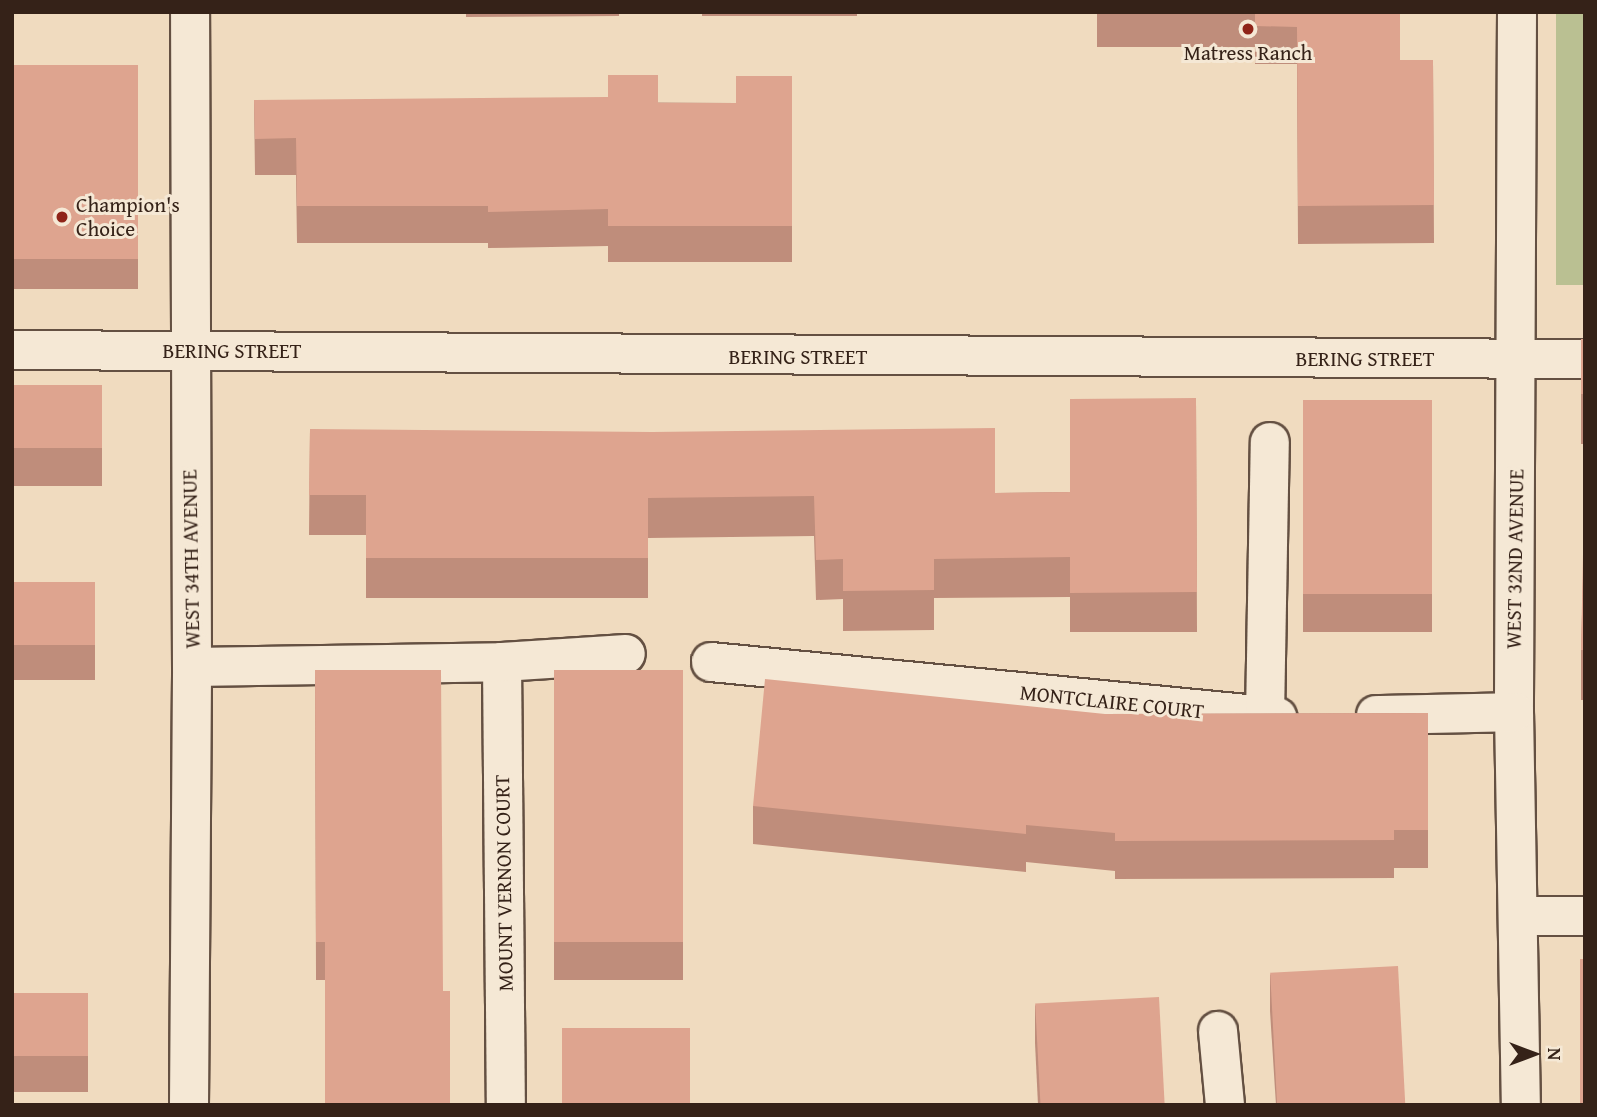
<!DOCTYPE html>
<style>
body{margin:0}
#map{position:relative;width:1597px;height:1117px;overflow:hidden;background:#f0dbbf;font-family:"Gentium Book Plus",serif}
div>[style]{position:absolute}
.green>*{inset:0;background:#bac092;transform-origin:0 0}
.roads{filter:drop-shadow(2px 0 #645042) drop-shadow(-2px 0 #645042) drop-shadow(0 2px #645042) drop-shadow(0 -2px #645042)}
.minor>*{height:38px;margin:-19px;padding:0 19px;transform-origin:19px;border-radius:19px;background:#f5e8d5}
.wall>*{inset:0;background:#bf8d7b;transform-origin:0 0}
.building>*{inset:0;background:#dea48f;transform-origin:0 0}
.dots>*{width:19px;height:19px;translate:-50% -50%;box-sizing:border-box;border:4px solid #f5e8d5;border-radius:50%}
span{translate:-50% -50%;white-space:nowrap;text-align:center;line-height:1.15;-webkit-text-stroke:6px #f5e8d5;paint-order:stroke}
.poi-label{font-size:21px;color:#352218}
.left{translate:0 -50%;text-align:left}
.street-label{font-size:21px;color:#352218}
.frame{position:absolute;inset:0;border:14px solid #352218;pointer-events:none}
.north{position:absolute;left:1499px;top:1019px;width:70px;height:70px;-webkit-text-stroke:5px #f5e8d5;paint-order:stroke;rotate:90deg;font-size:19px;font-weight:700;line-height:28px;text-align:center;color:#352218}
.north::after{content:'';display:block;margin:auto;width:24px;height:32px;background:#352218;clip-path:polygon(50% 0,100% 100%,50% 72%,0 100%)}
</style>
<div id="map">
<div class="green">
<i style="left:1556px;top:12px;width:29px;height:273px"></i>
</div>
<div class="roads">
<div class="minor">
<i style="left:1517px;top:12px;width:700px;rotate:90.25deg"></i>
<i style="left:1514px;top:712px;width:393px;rotate:89deg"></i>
<i style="left:12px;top:350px;width:1573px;rotate:0.33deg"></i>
<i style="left:502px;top:662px;width:443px;rotate:89.5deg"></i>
<i style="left:711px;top:662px;width:569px;rotate:5.55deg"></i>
<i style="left:192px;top:667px;width:310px;rotate:-0.9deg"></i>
<i style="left:502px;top:662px;width:124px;rotate:-3.7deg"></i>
<i style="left:1376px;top:715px;width:138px;rotate:-1.2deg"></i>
<i style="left:1265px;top:717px;width:275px;rotate:-89deg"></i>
<i style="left:1519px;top:916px;width:66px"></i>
<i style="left:1218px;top:1031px;width:74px;rotate:84.6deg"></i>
<i style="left:189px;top:1105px;width:438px;rotate:-89.6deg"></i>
<i style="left:192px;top:667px;width:655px;rotate:-90.17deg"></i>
</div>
</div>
<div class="wall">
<i style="clip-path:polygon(466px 12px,619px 12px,619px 16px,466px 17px)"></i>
<i style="left:702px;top:12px;width:155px;height:4px"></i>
<i style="clip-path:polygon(1097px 12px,1400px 12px,1400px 60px,1433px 60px,1434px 243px,1298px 244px,1297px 64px,1255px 64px,1255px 47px,1097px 47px)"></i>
<i style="left:12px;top:65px;width:126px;height:224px"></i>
<i style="clip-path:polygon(792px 76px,792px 262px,608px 262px,608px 246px,488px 248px,488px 243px,297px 243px,296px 175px,255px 175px,254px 100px,736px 103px)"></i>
<i style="left:1581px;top:339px;width:4px;height:105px"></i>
<i style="left:12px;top:385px;width:90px;height:101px"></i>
<i style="clip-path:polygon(1196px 398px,1197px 632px,1070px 632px,1070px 597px,934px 598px,934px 630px,843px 631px,843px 599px,816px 600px,814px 536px,648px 538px,648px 598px,366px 598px,366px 535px,309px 535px,310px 429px,995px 493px,1070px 492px)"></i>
<i style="left:1303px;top:400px;width:129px;height:232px"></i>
<i style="clip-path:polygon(1585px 506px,1585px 700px,1581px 700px,1581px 650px)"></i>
<i style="left:12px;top:582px;width:83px;height:98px"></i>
<i style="clip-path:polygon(315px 670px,443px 991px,450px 1105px,325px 980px,316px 980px)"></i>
<i style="left:554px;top:670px;width:129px;height:310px"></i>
<i style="clip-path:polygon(1428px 713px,1428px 868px,1394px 868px,1394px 878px,1115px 879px,1115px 871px,1026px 862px,1026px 872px,753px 844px,753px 806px,1105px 714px)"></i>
<i style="clip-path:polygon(1270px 974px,1406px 1105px,1276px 1105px,1270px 1011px)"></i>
<i style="left:88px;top:993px;width:99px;height:76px;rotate:90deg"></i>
<i style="clip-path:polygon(1035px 1005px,1165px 1105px,1038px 1105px,1035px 1043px)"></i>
</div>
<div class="building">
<i style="clip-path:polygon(1255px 12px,1400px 12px,1400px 60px,1433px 60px,1434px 205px,1298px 206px,1297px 27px,1255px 26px)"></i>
<i style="left:12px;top:65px;width:126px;height:194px"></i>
<i style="clip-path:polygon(608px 75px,658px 75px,658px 103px,736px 103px,736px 76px,792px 76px,792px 226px,608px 226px,608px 209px,488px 212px,488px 206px,297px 206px,296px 138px,255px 139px,254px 100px,608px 97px)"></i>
<i style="left:1581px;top:339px;width:4px;height:55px"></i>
<i style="left:12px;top:385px;width:90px;height:63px"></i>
<i style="clip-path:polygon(1196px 398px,1197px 592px,1070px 593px,1070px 557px,934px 559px,934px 590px,843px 591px,843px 559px,816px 560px,814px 496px,648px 498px,648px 558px,366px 558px,366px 495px,309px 495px,310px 429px,652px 432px,995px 428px,995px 493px,1070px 492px,1070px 399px)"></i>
<i style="left:1303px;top:400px;width:129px;height:194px"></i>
<i style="clip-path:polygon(1584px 506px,1585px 650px,1581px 650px)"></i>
<i style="left:12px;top:582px;width:83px;height:63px"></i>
<i style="clip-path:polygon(315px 670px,441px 670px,443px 991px,450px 991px,450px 1105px,325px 1105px,325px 942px,316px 942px)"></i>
<i style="left:554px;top:670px;width:129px;height:272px"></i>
<i style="clip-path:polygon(765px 679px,1105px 714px,1428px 713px,1428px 830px,1394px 830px,1394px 840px,1115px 841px,1115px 833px,1026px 825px,1026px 834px,753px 806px)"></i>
<i style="left:1580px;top:959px;width:5px;height:146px"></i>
<i style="left:1398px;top:966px;width:139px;height:128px;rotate:87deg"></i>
<i style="left:88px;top:993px;width:63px;height:76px;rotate:90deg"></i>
<i style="left:1159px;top:997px;width:108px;height:124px;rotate:87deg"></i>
<i style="left:690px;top:1028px;width:77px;height:128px;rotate:90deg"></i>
</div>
<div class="dots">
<i style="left:1248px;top:29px;background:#8f2418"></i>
<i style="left:62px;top:217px;background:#8f2418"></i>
</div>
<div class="poi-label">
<span style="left:1248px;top:53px">Matress Ranch</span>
<span class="left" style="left:76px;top:217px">Champion's<br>Choice</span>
</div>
<div class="street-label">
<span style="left:232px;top:351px">BERING STREET</span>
<span style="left:798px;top:357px">BERING STREET</span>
<span style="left:1365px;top:359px">BERING STREET</span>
<span style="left:191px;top:559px;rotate:-91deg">WEST 34TH AVENUE</span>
<span style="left:1515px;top:559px;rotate:-89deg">WEST 32ND AVENUE</span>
<span style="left:1112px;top:702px;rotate:6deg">MONTCLAIRE COURT</span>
<span style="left:504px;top:883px;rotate:-91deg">MOUNT VERNON COURT</span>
</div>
<div class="frame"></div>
<div class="north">N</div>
</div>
